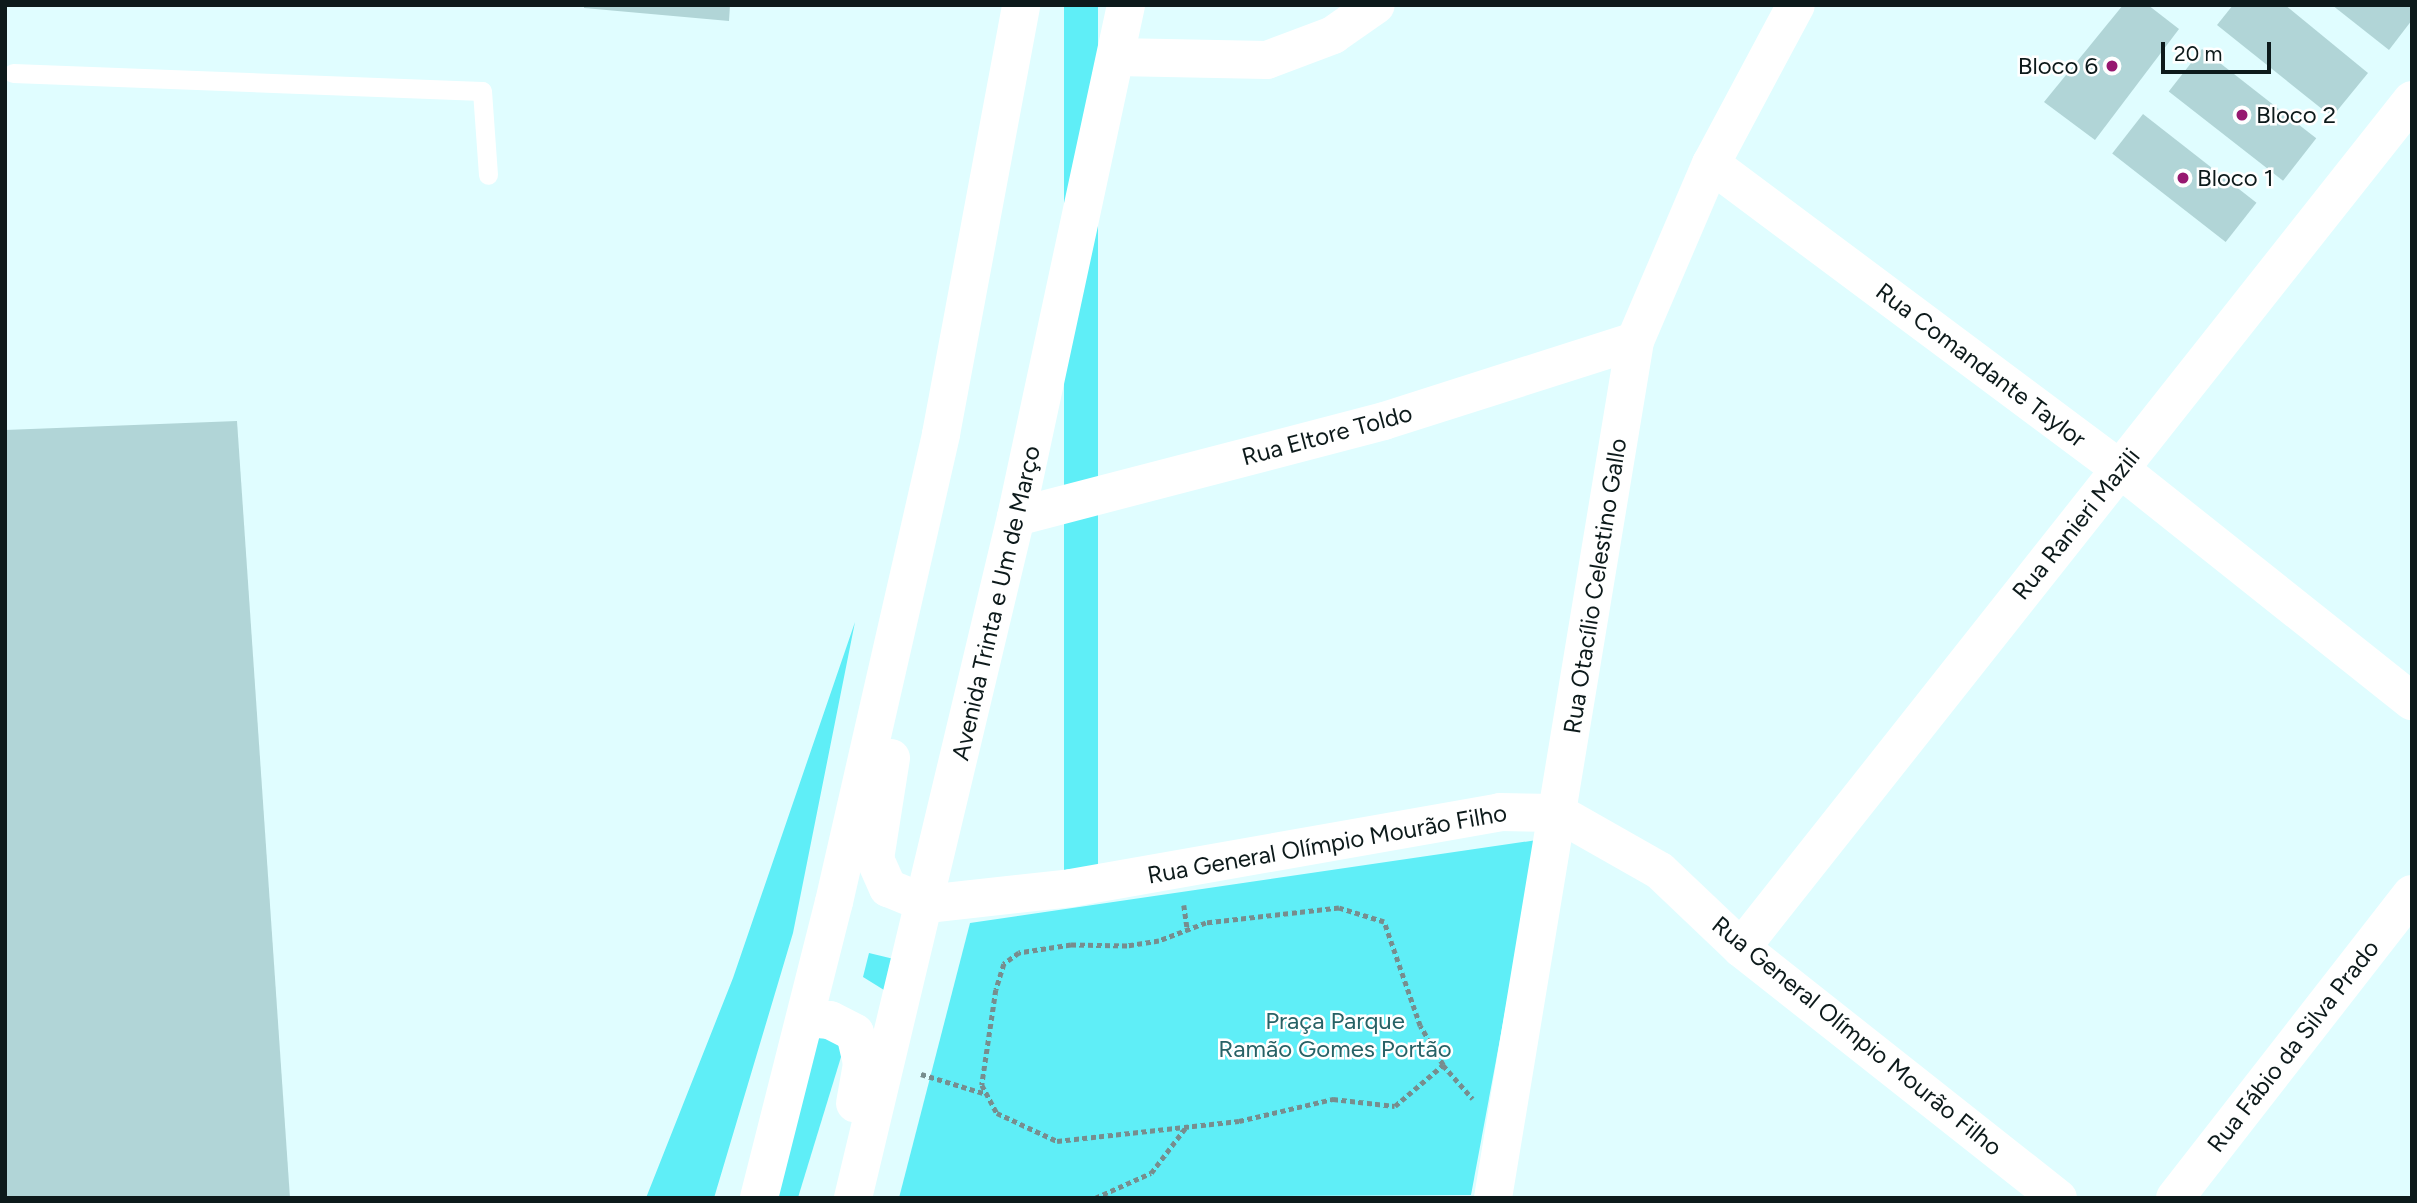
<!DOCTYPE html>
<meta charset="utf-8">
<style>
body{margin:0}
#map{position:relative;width:2417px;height:1203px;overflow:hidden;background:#e0fdff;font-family:Figtree,sans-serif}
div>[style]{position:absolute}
.green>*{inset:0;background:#5feef7;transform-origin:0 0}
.building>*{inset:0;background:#b1d5d7;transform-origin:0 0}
.path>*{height:4.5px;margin-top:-2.25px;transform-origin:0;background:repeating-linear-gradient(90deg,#778d8e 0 5px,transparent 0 8.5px)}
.lane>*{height:19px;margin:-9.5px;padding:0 9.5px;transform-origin:9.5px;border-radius:9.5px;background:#fff}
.street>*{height:38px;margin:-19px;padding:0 19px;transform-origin:19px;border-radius:19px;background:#fff}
.primary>*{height:38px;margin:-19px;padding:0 19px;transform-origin:19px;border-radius:19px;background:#fff}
.dots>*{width:19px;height:19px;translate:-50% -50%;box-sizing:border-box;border:4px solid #fff;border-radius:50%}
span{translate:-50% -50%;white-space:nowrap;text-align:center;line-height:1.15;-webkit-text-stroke:5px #fff;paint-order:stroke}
.poi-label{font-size:24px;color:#0d1a1b}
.right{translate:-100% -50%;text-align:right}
.left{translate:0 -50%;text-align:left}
.street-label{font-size:24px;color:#0d1a1b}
.park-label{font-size:24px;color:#276266}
.frame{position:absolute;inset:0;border:7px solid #0d1a1b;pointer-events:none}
.scale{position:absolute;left:2161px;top:42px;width:110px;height:32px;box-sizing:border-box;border:4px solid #0d1a1b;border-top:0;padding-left:9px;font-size:21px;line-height:24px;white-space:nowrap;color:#0d1a1b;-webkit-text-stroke:5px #fff;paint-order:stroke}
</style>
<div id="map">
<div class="green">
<i style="left:1064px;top:5px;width:34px;height:866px"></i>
<i style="clip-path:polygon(855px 622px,793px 933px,714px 1198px,646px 1198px,733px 978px)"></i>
<i style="clip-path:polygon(1537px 840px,1471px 1195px,899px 1198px,970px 923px)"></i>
<i style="clip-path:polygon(869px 953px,898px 960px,884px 990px,863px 977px)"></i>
<i style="left:821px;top:1030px;width:27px;height:175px;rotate:17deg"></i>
</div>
<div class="building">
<i style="clip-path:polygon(584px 5px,730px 5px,729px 21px,584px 8px)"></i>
<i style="clip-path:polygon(2123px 5px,2148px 5px,2179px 29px,2095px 140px,2044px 102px)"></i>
<i style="clip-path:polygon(2233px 5px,2285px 5px,2368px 73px,2332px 117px,2217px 25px)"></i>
<i style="clip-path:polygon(2332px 5px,2412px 5px,2412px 20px,2389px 50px)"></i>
<i style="left:2202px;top:49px;width:145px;height:54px;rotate:38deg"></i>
<i style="left:2143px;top:114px;width:144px;height:50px;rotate:38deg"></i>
<i style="clip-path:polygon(237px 421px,290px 1198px,5px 1198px,5px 430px)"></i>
</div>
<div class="path">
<i style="left:1184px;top:905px;width:27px;rotate:82deg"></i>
<i style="left:1443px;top:1065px;width:45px;rotate:-120.5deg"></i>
<i style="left:1420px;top:1026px;width:110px;rotate:-109.1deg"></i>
<i style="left:1384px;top:922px;width:47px;rotate:-162.7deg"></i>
<i style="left:1339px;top:908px;width:134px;rotate:173.6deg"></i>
<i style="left:1206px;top:923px;width:50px;rotate:159deg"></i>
<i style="left:1159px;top:941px;width:32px;rotate:171deg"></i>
<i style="left:1127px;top:946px;width:56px;rotate:-179deg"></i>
<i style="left:1071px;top:945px;width:53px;rotate:171.3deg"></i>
<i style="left:1019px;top:953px;width:19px;rotate:144deg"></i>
<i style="left:1004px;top:964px;width:27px;rotate:107deg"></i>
<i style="left:996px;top:990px;width:96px;rotate:98.4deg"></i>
<i style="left:982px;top:1085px;width:32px;rotate:62deg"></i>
<i style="left:997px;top:1113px;width:66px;rotate:25deg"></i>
<i style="left:1057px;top:1141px;width:183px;rotate:-6.3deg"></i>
<i style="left:1239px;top:1121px;width:97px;rotate:-13.2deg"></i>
<i style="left:1333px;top:1099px;width:62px;rotate:6.4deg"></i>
<i style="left:1395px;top:1106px;width:63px;rotate:-40.5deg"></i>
<i style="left:1443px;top:1065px;width:45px;rotate:48.6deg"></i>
<i style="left:921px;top:1074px;width:68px;rotate:17.1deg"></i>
<i style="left:1095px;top:1198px;width:61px;rotate:-24.1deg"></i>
<i style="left:1151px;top:1173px;width:58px;rotate:-52.7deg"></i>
</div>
<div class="lane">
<i style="left:13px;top:73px;width:469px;rotate:2.2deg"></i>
<i style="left:482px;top:91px;width:84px;rotate:85.9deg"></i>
</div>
<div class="street">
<i style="left:1116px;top:57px;width:151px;rotate:1.1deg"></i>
<i style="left:1267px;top:60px;width:71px;rotate:-20.7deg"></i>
<i style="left:1333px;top:35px;width:52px;rotate:-34.9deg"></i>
<i style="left:1711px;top:164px;width:510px;rotate:36.71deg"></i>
<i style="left:2120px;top:469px;width:373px;rotate:38.5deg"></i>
<i style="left:1016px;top:517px;width:380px;rotate:-14.6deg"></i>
<i style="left:1384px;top:421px;width:263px;rotate:-17.7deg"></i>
<i style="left:927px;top:904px;width:145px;rotate:-6.3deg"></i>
<i style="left:1071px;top:888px;width:436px;rotate:-10deg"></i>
<i style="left:1500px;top:812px;width:58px;rotate:1deg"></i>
<i style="left:1558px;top:813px;width:117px;rotate:29.6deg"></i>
<i style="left:1660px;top:871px;width:112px;rotate:43.5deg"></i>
<i style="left:1741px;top:948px;width:404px;rotate:38.3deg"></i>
<i style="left:1741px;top:948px;width:1081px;rotate:-51.65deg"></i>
<i style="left:1493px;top:1198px;width:869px;rotate:-80.59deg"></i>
<i style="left:1635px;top:341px;width:193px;rotate:-66.8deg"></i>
<i style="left:1711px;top:164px;width:180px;rotate:-61.9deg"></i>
<i style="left:2175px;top:1198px;width:385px;rotate:-52.1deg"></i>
</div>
<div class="primary">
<i style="left:891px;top:758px;width:102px;rotate:99deg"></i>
<i style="left:875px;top:859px;width:32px;rotate:66deg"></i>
<i style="left:888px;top:888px;width:42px;rotate:22.3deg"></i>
<i style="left:806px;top:1018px;width:24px;rotate:5deg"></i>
<i style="left:830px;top:1020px;width:28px;rotate:27deg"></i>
<i style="left:855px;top:1033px;width:32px;rotate:77deg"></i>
<i style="left:862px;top:1064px;width:40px;rotate:100deg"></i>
<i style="left:759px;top:1198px;width:305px;rotate:-75.8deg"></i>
<i style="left:834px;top:902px;width:480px;rotate:-77.1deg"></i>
<i style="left:941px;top:434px;width:436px;rotate:-79.4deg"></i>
<i style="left:853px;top:1198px;width:700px;rotate:-76.54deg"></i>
<i style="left:1016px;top:517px;width:524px;rotate:-77.87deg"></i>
</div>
<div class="dots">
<i style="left:2112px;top:66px;background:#971870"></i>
<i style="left:2242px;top:115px;background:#971870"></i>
<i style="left:2183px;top:178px;background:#971870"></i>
</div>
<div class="poi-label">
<span class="right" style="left:2098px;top:66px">Bloco 6</span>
<span class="left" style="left:2256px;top:115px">Bloco 2</span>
<span class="left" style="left:2197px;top:178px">Bloco 1</span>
</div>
<div class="street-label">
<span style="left:1981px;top:365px;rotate:37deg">Rua Comandante Taylor</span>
<span style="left:1327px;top:435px;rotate:-15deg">Rua Eltore Toldo</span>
<span style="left:2076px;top:524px;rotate:-51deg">Rua Ranieri Mazili</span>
<span style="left:1595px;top:586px;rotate:-81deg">Rua Otacílio Celestino Gallo</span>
<span style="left:996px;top:603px;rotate:-77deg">Avenida Trinta e Um de Março</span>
<span style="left:1327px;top:844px;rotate:-10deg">Rua General Olímpio Mourão Filho</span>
<span style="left:1857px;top:1036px;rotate:39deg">Rua General Olímpio Mourão Filho</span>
<span style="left:2293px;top:1046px;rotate:-52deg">Rua Fábio da Silva Prado</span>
</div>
<div class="park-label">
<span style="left:1335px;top:1035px">Praça Parque<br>Ramão Gomes Portão</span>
</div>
<div class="frame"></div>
<div class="scale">20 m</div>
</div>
